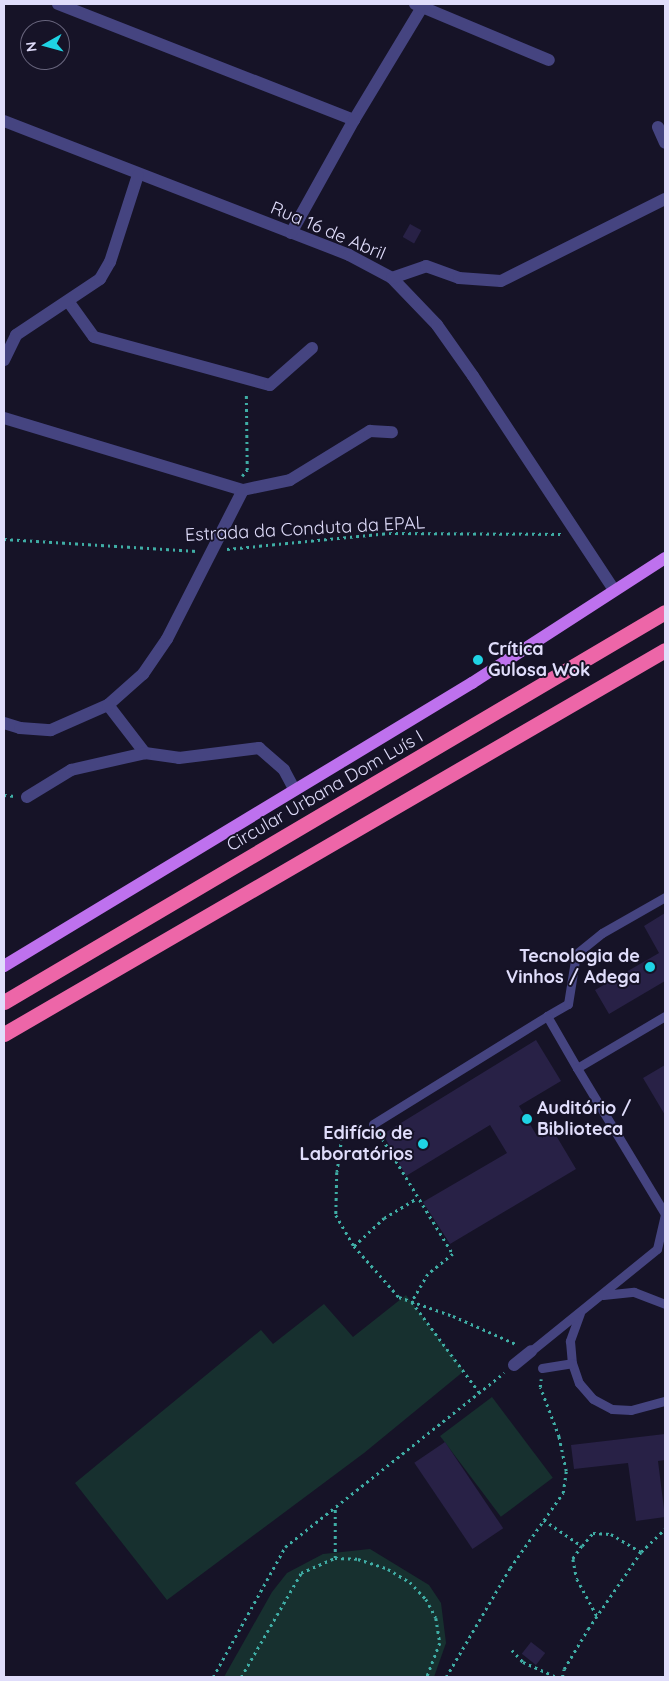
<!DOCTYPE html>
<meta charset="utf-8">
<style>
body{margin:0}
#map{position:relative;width:669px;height:1681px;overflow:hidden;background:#161327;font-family:Quicksand,sans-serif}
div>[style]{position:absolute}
.green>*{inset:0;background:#17302f;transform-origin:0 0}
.building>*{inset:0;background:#282146;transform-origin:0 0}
.path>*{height:2.5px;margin-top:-1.25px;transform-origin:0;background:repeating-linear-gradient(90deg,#3fada5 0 2.5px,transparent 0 6.5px)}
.lane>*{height:9px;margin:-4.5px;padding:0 4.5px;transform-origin:4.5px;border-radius:4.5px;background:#454480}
.street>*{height:12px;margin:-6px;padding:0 6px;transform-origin:6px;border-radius:6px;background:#454480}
.primary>*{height:12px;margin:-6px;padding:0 6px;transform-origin:6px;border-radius:6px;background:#be71ee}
.highway>*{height:15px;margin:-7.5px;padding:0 7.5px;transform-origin:7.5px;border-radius:7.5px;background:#ed66a8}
.dots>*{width:14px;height:14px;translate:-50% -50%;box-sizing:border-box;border:2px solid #161327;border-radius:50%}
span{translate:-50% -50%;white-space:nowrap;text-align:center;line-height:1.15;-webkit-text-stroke:4px #161327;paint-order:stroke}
.street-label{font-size:18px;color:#e0ddfb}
.poi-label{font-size:18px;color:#e0ddfb;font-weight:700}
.left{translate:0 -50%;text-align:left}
.right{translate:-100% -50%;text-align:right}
.frame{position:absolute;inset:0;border:5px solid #e0ddfb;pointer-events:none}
.north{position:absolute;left:20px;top:20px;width:50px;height:50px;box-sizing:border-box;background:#161327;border:1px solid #67647c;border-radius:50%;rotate:263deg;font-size:14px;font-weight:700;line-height:20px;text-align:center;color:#e0ddfb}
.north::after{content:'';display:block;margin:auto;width:18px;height:22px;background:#1fd3e4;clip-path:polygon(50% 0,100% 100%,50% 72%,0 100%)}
</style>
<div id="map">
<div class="green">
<i style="clip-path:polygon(406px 1295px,464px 1371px,364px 1453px,167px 1600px,75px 1483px,261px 1330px,273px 1344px,324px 1304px,353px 1337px)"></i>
<i style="left:492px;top:1397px;width:101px;height:65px;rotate:53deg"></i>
<i style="clip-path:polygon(370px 1549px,429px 1585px,441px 1603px,446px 1643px,434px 1677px,224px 1677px,272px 1592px,287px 1573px,323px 1554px)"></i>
</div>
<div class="building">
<i style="left:410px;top:224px;width:13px;height:15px;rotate:29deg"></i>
<i style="clip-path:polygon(665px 913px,665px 981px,609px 1014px,595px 990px,659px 953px,644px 926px)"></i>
<i style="clip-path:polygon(536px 1040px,561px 1081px,519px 1106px,537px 1136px,551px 1127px,576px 1169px,450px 1244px,423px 1202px,507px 1153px,490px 1125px,406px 1176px,383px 1134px)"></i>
<i style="clip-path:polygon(665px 1065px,665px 1115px,643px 1078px)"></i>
<i style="clip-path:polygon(665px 1434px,665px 1460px,658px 1461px,665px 1517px,636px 1521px,628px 1463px,574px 1469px,571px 1445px)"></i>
<i style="left:445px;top:1442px;width:104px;height:37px;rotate:56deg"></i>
<i style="left:531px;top:1642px;width:18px;height:15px;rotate:38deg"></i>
</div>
<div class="path">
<i style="left:242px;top:476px;width:8px;rotate:-50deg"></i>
<i style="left:247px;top:470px;width:77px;rotate:-90.7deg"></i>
<i style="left:4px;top:539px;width:193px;rotate:3.6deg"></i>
<i style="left:227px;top:549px;width:163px;rotate:-5.6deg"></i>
<i style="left:389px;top:533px;width:172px;rotate:0.3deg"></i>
<i style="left:4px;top:795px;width:11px;rotate:5deg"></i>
<i style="left:361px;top:1125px;width:13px;rotate:162deg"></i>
<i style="left:349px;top:1129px;width:11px;rotate:128deg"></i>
<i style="left:342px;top:1138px;width:34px;rotate:98deg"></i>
<i style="left:337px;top:1172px;width:43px;rotate:91.3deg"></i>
<i style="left:336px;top:1215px;width:36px;rotate:60deg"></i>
<i style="left:354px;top:1246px;width:68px;rotate:48.6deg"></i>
<i style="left:399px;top:1297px;width:57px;rotate:19.4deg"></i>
<i style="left:453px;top:1316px;width:71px;rotate:24deg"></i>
<i style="left:379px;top:1133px;width:142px;rotate:58.6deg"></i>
<i style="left:453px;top:1254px;width:32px;rotate:141deg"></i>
<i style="left:428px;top:1274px;width:32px;rotate:120deg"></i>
<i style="left:412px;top:1302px;width:112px;rotate:53.3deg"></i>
<i style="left:354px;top:1246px;width:41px;rotate:-43deg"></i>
<i style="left:384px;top:1218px;width:37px;rotate:-31deg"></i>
<i style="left:544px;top:1520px;width:46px;rotate:34.4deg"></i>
<i style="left:582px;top:1546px;width:17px;rotate:-50deg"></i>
<i style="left:593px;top:1533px;width:18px;rotate:3deg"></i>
<i style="left:611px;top:1534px;width:35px;rotate:31deg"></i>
<i style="left:582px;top:1546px;width:16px;rotate:125deg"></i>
<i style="left:573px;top:1559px;width:20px;rotate:79deg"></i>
<i style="left:577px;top:1579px;width:42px;rotate:61.6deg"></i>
<i style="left:335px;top:1558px;width:50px;rotate:-90deg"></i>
<i style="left:512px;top:1650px;width:16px;rotate:47deg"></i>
<i style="left:523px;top:1662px;width:37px;rotate:24deg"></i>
<i style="left:213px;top:1677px;width:149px;rotate:-61deg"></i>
<i style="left:285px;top:1547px;width:280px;rotate:-38.5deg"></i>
<i style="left:241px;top:1677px;width:120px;rotate:-60deg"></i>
<i style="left:301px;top:1573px;width:37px;rotate:-24deg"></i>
<i style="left:335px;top:1558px;width:23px;rotate:2deg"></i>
<i style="left:358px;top:1559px;width:32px;rotate:18deg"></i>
<i style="left:388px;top:1569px;width:26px;rotate:31deg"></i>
<i style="left:410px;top:1582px;width:23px;rotate:47deg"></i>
<i style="left:426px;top:1599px;width:21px;rotate:62deg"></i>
<i style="left:436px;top:1618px;width:25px;rotate:81deg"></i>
<i style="left:440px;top:1643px;width:36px;rotate:111deg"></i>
<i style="left:446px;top:1677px;width:126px;rotate:-59.6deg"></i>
<i style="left:510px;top:1568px;width:92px;rotate:-54.8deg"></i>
<i style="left:563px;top:1493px;width:22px;rotate:-82deg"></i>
<i style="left:566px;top:1471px;width:35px;rotate:-102deg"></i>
<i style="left:559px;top:1437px;width:53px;rotate:-110.8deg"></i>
<i style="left:540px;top:1387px;width:8px;rotate:-83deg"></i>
<i style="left:562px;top:1677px;width:8px;rotate:-76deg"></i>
<i style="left:564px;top:1669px;width:47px;rotate:-59deg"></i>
<i style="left:588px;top:1629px;width:93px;rotate:-55.5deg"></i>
<i style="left:641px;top:1552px;width:33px;rotate:-44deg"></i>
</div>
<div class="lane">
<i style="left:547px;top:1016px;width:24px;rotate:-30deg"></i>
<i style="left:568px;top:1004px;width:51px;rotate:-80.9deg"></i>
<i style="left:576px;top:954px;width:33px;rotate:-39deg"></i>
<i style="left:602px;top:933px;width:73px;rotate:-29.7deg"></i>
<i style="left:373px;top:1124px;width:205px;rotate:-31.8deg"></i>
<i style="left:547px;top:1016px;width:60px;rotate:60deg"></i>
<i style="left:577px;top:1068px;width:102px;rotate:-30.6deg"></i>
<i style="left:603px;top:1295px;width:31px;rotate:-6deg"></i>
<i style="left:634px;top:1292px;width:33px;rotate:21deg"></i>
<i style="left:580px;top:1313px;width:30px;rotate:110deg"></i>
<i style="left:570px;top:1341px;width:22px;rotate:85deg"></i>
<i style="left:572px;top:1363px;width:21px;rotate:71deg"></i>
<i style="left:579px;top:1383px;width:21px;rotate:49deg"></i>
<i style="left:593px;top:1399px;width:21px;rotate:28deg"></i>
<i style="left:612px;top:1409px;width:19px;rotate:3deg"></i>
<i style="left:631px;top:1410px;width:35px;rotate:-15deg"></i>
<i style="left:531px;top:1351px;width:162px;rotate:-39deg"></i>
<i style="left:657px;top:1249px;width:36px;rotate:-77deg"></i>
<i style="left:665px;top:1214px;width:170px;rotate:-121.1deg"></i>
<i style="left:542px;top:1368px;width:30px;rotate:-9deg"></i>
</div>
<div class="street">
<i style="left:58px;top:4px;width:318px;rotate:21.4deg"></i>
<i style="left:415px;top:4px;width:145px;rotate:22.7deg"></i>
<i style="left:4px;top:121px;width:370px;rotate:21.2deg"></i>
<i style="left:349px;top:255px;width:49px;rotate:28.1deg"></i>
<i style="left:392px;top:278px;width:65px;rotate:46.2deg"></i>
<i style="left:437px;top:325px;width:62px;rotate:54.8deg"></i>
<i style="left:473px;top:376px;width:256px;rotate:56.6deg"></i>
<i style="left:658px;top:127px;width:17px;rotate:66deg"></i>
<i style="left:291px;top:233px;width:129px;rotate:-60.9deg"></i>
<i style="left:354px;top:120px;width:135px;rotate:-58.9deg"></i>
<i style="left:392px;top:278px;width:36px;rotate:-19deg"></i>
<i style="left:426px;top:266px;width:35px;rotate:20deg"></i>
<i style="left:459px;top:278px;width:42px;rotate:4.1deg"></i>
<i style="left:501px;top:281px;width:183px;rotate:-26.6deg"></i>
<i style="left:68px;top:301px;width:44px;rotate:54.2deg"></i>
<i style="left:94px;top:337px;width:182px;rotate:15.3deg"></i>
<i style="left:270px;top:385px;width:56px;rotate:-41.4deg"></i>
<i style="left:4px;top:360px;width:28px;rotate:-64deg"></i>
<i style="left:16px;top:335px;width:101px;rotate:-33.7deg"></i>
<i style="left:100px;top:279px;width:20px;rotate:-60deg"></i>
<i style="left:110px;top:262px;width:91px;rotate:-72.2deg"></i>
<i style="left:4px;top:418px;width:250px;rotate:16.8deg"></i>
<i style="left:243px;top:490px;width:48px;rotate:-12deg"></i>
<i style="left:290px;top:480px;width:94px;rotate:-31.5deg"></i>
<i style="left:370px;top:431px;width:22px;rotate:3deg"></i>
<i style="left:108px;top:705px;width:61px;rotate:52.4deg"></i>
<i style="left:145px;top:753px;width:34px;rotate:8deg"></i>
<i style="left:179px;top:758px;width:81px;rotate:-7.1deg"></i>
<i style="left:259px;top:748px;width:33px;rotate:41deg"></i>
<i style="left:284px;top:770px;width:21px;rotate:62deg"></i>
<i style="left:4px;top:723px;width:17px;rotate:17deg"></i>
<i style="left:20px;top:728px;width:31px;rotate:4deg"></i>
<i style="left:51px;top:730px;width:62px;rotate:-23.7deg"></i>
<i style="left:108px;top:705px;width:47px;rotate:-41.5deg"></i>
<i style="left:143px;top:674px;width:42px;rotate:-55.6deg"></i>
<i style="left:167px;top:639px;width:167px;rotate:-63deg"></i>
<i style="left:27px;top:797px;width:52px;rotate:-31.5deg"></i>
<i style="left:71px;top:770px;width:76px;rotate:-12.9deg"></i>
<i style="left:514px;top:1365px;width:22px;rotate:-39deg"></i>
</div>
<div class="primary">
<i style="left:4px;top:966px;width:547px;rotate:-31.16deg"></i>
<i style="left:472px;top:683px;width:230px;rotate:-32.9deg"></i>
</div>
<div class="highway">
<i style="left:4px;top:1002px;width:767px;rotate:-30.54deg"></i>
<i style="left:4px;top:1034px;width:764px;rotate:-30.15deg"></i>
</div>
<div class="dots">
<i style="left:478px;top:660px;background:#1fd3e4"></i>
<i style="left:650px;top:967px;background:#1fd3e4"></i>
<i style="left:527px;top:1119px;background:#1fd3e4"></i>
<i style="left:423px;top:1144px;background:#1fd3e4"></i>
</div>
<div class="street-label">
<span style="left:328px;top:231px;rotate:23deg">Rua 16 de Abril</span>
<span style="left:305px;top:529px;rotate:-3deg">Estrada da Conduta da EPAL</span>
<span style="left:325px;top:791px;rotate:-30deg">Circular Urbana Dom Luís I</span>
</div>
<div class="poi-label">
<span class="left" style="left:488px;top:660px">Crítica<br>Gulosa Wok</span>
<span class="right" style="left:640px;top:967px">Tecnologia de<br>Vinhos / Adega</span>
<span class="left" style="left:537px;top:1119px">Auditório /<br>Biblioteca</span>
<span class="right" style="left:413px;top:1144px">Edifício de<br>Laboratórios</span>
</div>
<div class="frame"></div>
<div class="north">N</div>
</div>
